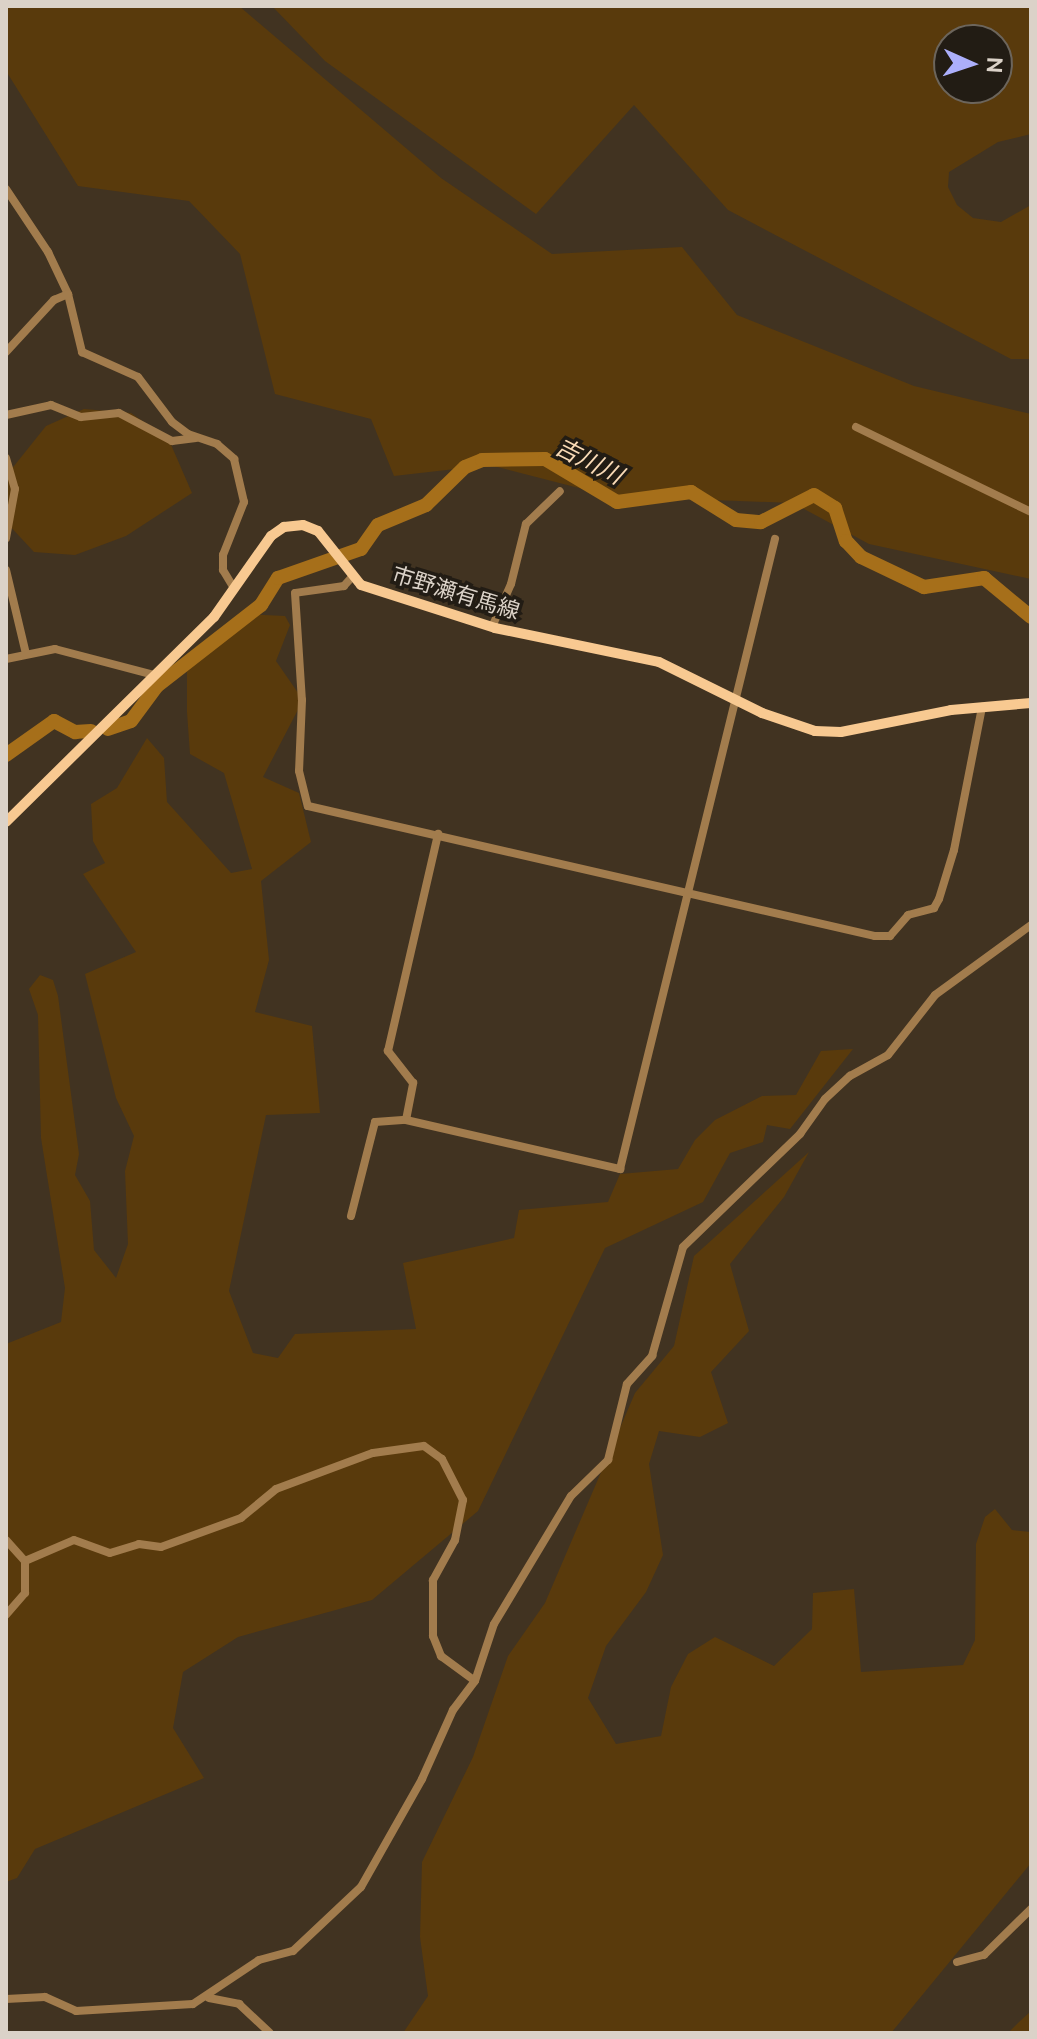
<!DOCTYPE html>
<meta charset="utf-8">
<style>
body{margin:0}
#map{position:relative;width:1037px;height:2039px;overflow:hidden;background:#413321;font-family:Ubuntu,"Noto Sans JP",sans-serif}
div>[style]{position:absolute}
.green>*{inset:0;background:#593a0c}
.river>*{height:14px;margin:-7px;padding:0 7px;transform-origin:7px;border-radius:7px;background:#a66f1a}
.minor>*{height:8px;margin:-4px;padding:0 4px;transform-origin:4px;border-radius:4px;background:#a27c4d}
.major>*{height:10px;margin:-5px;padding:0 5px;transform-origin:5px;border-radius:5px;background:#f8c991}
span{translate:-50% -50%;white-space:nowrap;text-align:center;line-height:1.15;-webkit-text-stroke:7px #221c14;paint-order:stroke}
.street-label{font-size:22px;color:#dbd2c8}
.water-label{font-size:24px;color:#f9dab6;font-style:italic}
.frame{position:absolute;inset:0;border:8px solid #dbd2c8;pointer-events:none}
.north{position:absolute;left:933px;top:24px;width:80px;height:80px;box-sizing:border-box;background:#221c14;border:2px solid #6c655c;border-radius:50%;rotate:93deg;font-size:22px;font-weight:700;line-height:32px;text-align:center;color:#dbd2c8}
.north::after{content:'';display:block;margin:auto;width:28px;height:36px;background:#acaffb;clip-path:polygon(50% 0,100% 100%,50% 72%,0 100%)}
</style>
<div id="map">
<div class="green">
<i style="clip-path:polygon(6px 6px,239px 6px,441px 178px,552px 254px,682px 247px,737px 315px,914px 386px,1031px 414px,1031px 579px,869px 544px,793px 503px,610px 496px,490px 465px,394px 476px,371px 419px,275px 394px,240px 254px,189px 201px,78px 186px,6px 71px)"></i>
<i style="clip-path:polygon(evenodd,272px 6px,1031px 6px,1031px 134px,998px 142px,949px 172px,948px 187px,957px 205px,973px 218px,1001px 222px,1031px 205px,1031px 359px,1011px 359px,728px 210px,634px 105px,536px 214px,325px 61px,272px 6px,997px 40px,997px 88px,949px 88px,949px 40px,997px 40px)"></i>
<i style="clip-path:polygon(84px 409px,131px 413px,169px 440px,192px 493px,126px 536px,75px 555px,34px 552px,7px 523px,6px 476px,46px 426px)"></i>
<i style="clip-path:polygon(244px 614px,285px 616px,290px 625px,276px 661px,303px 700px,263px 777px,299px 793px,311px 842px,261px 881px,269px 960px,255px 1012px,312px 1026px,320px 1113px,266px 1115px,229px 1291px,253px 1353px,278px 1358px,295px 1334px,416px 1329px,403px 1263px,514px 1238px,519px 1210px,608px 1202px,620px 1174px,678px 1169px,695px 1140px,715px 1120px,762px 1096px,796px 1095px,821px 1051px,853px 1049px,790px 1129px,767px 1125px,763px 1142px,730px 1153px,703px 1202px,605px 1248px,478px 1511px,372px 1600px,238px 1637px,183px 1672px,173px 1728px,204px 1778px,35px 1849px,17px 1878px,6px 1882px,6px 1344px,61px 1322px,65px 1288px,41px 1138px,38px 1015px,29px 989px,40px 975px,53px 980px,58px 996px,79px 1154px,75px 1175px,90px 1201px,94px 1250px,116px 1278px,128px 1244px,125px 1171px,134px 1136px,116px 1098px,85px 974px,136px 952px,83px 874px,105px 863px,93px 841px,91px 804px,117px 788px,147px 738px,164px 758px,167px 802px,231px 873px,252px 869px,224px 773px,190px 754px,187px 712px,187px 661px,196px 647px)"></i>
<i style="clip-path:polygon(809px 1152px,784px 1197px,730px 1264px,749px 1331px,711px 1372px,728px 1423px,700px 1437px,659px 1431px,649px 1464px,663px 1555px,646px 1592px,606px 1646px,588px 1698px,616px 1744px,661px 1736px,671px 1687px,688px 1654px,715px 1637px,774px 1666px,812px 1629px,813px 1593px,854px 1589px,861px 1672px,963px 1665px,975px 1640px,976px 1544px,985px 1517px,995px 1509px,1012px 1530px,1031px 1532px,1031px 1863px,891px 2033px,403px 2033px,428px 1996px,420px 1937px,422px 1862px,473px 1757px,508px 1656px,545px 1603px,635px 1393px,674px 1346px,694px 1256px)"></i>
<i style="clip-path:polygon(1031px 2011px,1031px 2033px,1008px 2033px,1019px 2022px)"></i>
</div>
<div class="river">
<i style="left:108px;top:729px;width:24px;rotate:-19deg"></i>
<i style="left:131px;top:721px;width:44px;rotate:-53.4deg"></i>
<i style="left:157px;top:686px;width:132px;rotate:-37.9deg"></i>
<i style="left:261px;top:605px;width:32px;rotate:-58deg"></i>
<i style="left:278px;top:578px;width:88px;rotate:-19.3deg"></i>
<i style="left:361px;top:549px;width:29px;rotate:-55deg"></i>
<i style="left:378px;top:525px;width:52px;rotate:-22.6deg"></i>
<i style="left:426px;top:505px;width:54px;rotate:-44.3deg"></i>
<i style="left:465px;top:467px;width:18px;rotate:-22deg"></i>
<i style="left:482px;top:460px;width:63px;rotate:-0.9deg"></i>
<i style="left:545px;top:459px;width:84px;rotate:30.8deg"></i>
<i style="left:617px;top:502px;width:75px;rotate:-7.7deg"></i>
<i style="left:691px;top:492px;width:53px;rotate:31.9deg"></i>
<i style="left:736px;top:520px;width:25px;rotate:5deg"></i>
<i style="left:761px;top:522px;width:59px;rotate:-27deg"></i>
<i style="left:814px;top:495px;width:25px;rotate:32deg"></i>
<i style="left:835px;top:508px;width:35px;rotate:72deg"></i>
<i style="left:846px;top:541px;width:22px;rotate:47deg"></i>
<i style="left:861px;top:557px;width:70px;rotate:25.5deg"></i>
<i style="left:924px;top:587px;width:61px;rotate:-8.5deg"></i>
<i style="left:984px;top:578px;width:61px;rotate:39.7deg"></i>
<i style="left:6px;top:755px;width:59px;rotate:-35.3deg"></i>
<i style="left:54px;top:721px;width:24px;rotate:28deg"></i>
<i style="left:75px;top:732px;width:16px;rotate:-4deg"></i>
</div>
<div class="minor">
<i style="left:6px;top:189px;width:76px;rotate:56.3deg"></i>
<i style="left:48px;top:252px;width:47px;rotate:64.5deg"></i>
<i style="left:68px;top:294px;width:60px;rotate:76.4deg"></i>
<i style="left:82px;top:352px;width:61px;rotate:24.1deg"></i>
<i style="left:138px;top:377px;width:56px;rotate:52.9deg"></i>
<i style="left:172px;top:422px;width:20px;rotate:37deg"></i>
<i style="left:188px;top:434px;width:31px;rotate:19deg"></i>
<i style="left:217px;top:444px;width:23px;rotate:41deg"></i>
<i style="left:234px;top:459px;width:44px;rotate:76.9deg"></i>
<i style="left:244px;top:502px;width:57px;rotate:111.6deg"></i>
<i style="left:223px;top:555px;width:15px;rotate:90deg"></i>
<i style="left:223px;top:570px;width:21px;rotate:59deg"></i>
<i style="left:6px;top:352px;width:71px;rotate:-47.3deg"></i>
<i style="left:54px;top:300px;width:15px;rotate:-23deg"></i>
<i style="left:6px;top:415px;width:46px;rotate:-12.5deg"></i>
<i style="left:51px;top:405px;width:32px;rotate:22deg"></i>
<i style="left:81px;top:417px;width:38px;rotate:-6deg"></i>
<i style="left:119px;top:413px;width:60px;rotate:27.8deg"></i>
<i style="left:172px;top:441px;width:24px;rotate:-7deg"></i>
<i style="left:856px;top:427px;width:195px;rotate:25.9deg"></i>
<i style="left:6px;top:458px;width:32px;rotate:74deg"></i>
<i style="left:15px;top:489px;width:50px;rotate:100.4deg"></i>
<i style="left:6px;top:570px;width:86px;rotate:76.6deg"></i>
<i style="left:352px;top:577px;width:12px;rotate:132deg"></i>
<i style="left:344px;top:586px;width:49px;rotate:171.9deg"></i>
<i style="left:295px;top:593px;width:107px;rotate:86.3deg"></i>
<i style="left:302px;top:700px;width:71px;rotate:92.4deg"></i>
<i style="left:299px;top:771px;width:36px;rotate:76deg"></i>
<i style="left:308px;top:806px;width:582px;rotate:12.91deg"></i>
<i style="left:875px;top:936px;width:15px"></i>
<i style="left:890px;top:936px;width:28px;rotate:-49deg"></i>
<i style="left:908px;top:915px;width:27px;rotate:-15deg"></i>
<i style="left:934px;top:908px;width:10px;rotate:-61deg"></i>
<i style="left:939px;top:899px;width:51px;rotate:-73deg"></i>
<i style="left:954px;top:850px;width:146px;rotate:-78.9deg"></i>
<i style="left:492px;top:627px;width:47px;rotate:-66.2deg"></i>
<i style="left:511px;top:584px;width:62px;rotate:-76deg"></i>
<i style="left:526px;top:524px;width:47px;rotate:-44.1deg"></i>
<i style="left:6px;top:659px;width:50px;rotate:-11.5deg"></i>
<i style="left:55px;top:649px;width:102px;rotate:14.7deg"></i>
<i style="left:406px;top:1120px;width:38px;rotate:-79deg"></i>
<i style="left:413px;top:1083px;width:41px;rotate:-128deg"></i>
<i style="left:388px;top:1051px;width:223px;rotate:-77deg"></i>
<i style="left:351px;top:1216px;width:97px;rotate:-75.7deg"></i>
<i style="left:375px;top:1122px;width:31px;rotate:-4deg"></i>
<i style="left:406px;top:1120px;width:220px;rotate:12.9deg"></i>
<i style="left:620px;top:1169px;width:649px;rotate:-76.18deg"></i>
<i style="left:6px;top:1540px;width:28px;rotate:48deg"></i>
<i style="left:25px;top:1561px;width:32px;rotate:90deg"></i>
<i style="left:25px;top:1593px;width:29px;rotate:131deg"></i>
<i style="left:25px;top:1561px;width:53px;rotate:-23.2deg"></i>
<i style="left:74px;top:1540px;width:38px;rotate:20deg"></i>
<i style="left:110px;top:1553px;width:30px;rotate:-17deg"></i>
<i style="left:139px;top:1544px;width:22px;rotate:8deg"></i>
<i style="left:161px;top:1547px;width:85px;rotate:-19.9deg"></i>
<i style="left:241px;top:1518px;width:45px;rotate:-39.6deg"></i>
<i style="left:276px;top:1489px;width:103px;rotate:-20.4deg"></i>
<i style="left:373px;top:1453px;width:51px;rotate:-7.8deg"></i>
<i style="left:424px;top:1446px;width:22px;rotate:36deg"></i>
<i style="left:442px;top:1459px;width:46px;rotate:62.9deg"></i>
<i style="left:463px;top:1500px;width:41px;rotate:101.3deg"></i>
<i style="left:455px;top:1540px;width:46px;rotate:118.8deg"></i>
<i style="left:433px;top:1580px;width:56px;rotate:90deg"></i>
<i style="left:433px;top:1636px;width:22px;rotate:68deg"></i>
<i style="left:441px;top:1656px;width:42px;rotate:36.3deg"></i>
<i style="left:957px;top:1962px;width:28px;rotate:-15deg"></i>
<i style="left:984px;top:1955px;width:66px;rotate:-44.4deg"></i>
<i style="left:209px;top:1998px;width:31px;rotate:11deg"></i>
<i style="left:239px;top:2004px;width:42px;rotate:43.1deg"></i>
<i style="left:6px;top:1999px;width:39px;rotate:-3deg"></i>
<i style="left:45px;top:1997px;width:34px;rotate:24deg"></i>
<i style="left:76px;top:2011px;width:117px;rotate:-3.4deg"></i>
<i style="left:193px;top:2004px;width:79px;rotate:-33.7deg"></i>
<i style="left:259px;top:1960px;width:35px;rotate:-15deg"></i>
<i style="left:293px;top:1951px;width:93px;rotate:-43.3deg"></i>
<i style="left:361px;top:1887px;width:124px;rotate:-60.5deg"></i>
<i style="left:422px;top:1779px;width:76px;rotate:-65.8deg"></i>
<i style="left:453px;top:1710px;width:36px;rotate:-53deg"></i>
<i style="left:475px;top:1681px;width:60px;rotate:-71.6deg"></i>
<i style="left:494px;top:1624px;width:149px;rotate:-59deg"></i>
<i style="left:571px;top:1496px;width:52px;rotate:-44.2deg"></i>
<i style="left:608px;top:1460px;width:78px;rotate:-76deg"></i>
<i style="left:627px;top:1384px;width:38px;rotate:-48deg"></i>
<i style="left:652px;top:1356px;width:113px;rotate:-74.1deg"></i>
<i style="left:683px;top:1247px;width:163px;rotate:-44deg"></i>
<i style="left:800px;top:1134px;width:43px;rotate:-54.5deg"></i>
<i style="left:825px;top:1099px;width:34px;rotate:-43deg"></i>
<i style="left:850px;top:1076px;width:43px;rotate:-28.9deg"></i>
<i style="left:888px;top:1055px;width:76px;rotate:-51.9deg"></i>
<i style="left:935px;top:995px;width:119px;rotate:-36.1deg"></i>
</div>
<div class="major">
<i style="left:6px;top:822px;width:292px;rotate:-44.6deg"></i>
<i style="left:214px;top:617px;width:99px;rotate:-54.9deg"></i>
<i style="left:271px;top:536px;width:16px;rotate:-35deg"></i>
<i style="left:284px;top:527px;width:19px;rotate:-6deg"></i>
<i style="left:303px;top:525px;width:16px;rotate:22deg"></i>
<i style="left:318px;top:531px;width:69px;rotate:51.5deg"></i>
<i style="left:361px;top:585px;width:141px;rotate:17.8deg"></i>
<i style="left:495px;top:628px;width:167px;rotate:11.7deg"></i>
<i style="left:659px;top:662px;width:115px;rotate:26.3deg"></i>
<i style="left:762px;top:713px;width:56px;rotate:18.8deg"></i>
<i style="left:815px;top:731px;width:26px;rotate:2deg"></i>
<i style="left:841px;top:732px;width:112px;rotate:-11.3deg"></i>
<i style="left:951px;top:710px;width:80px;rotate:-5deg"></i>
</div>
<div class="street-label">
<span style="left:456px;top:592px;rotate:17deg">市野瀬有馬線</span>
</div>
<div class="water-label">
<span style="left:589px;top:461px;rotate:27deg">吉川川</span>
</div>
<div class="frame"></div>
<div class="north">N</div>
</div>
